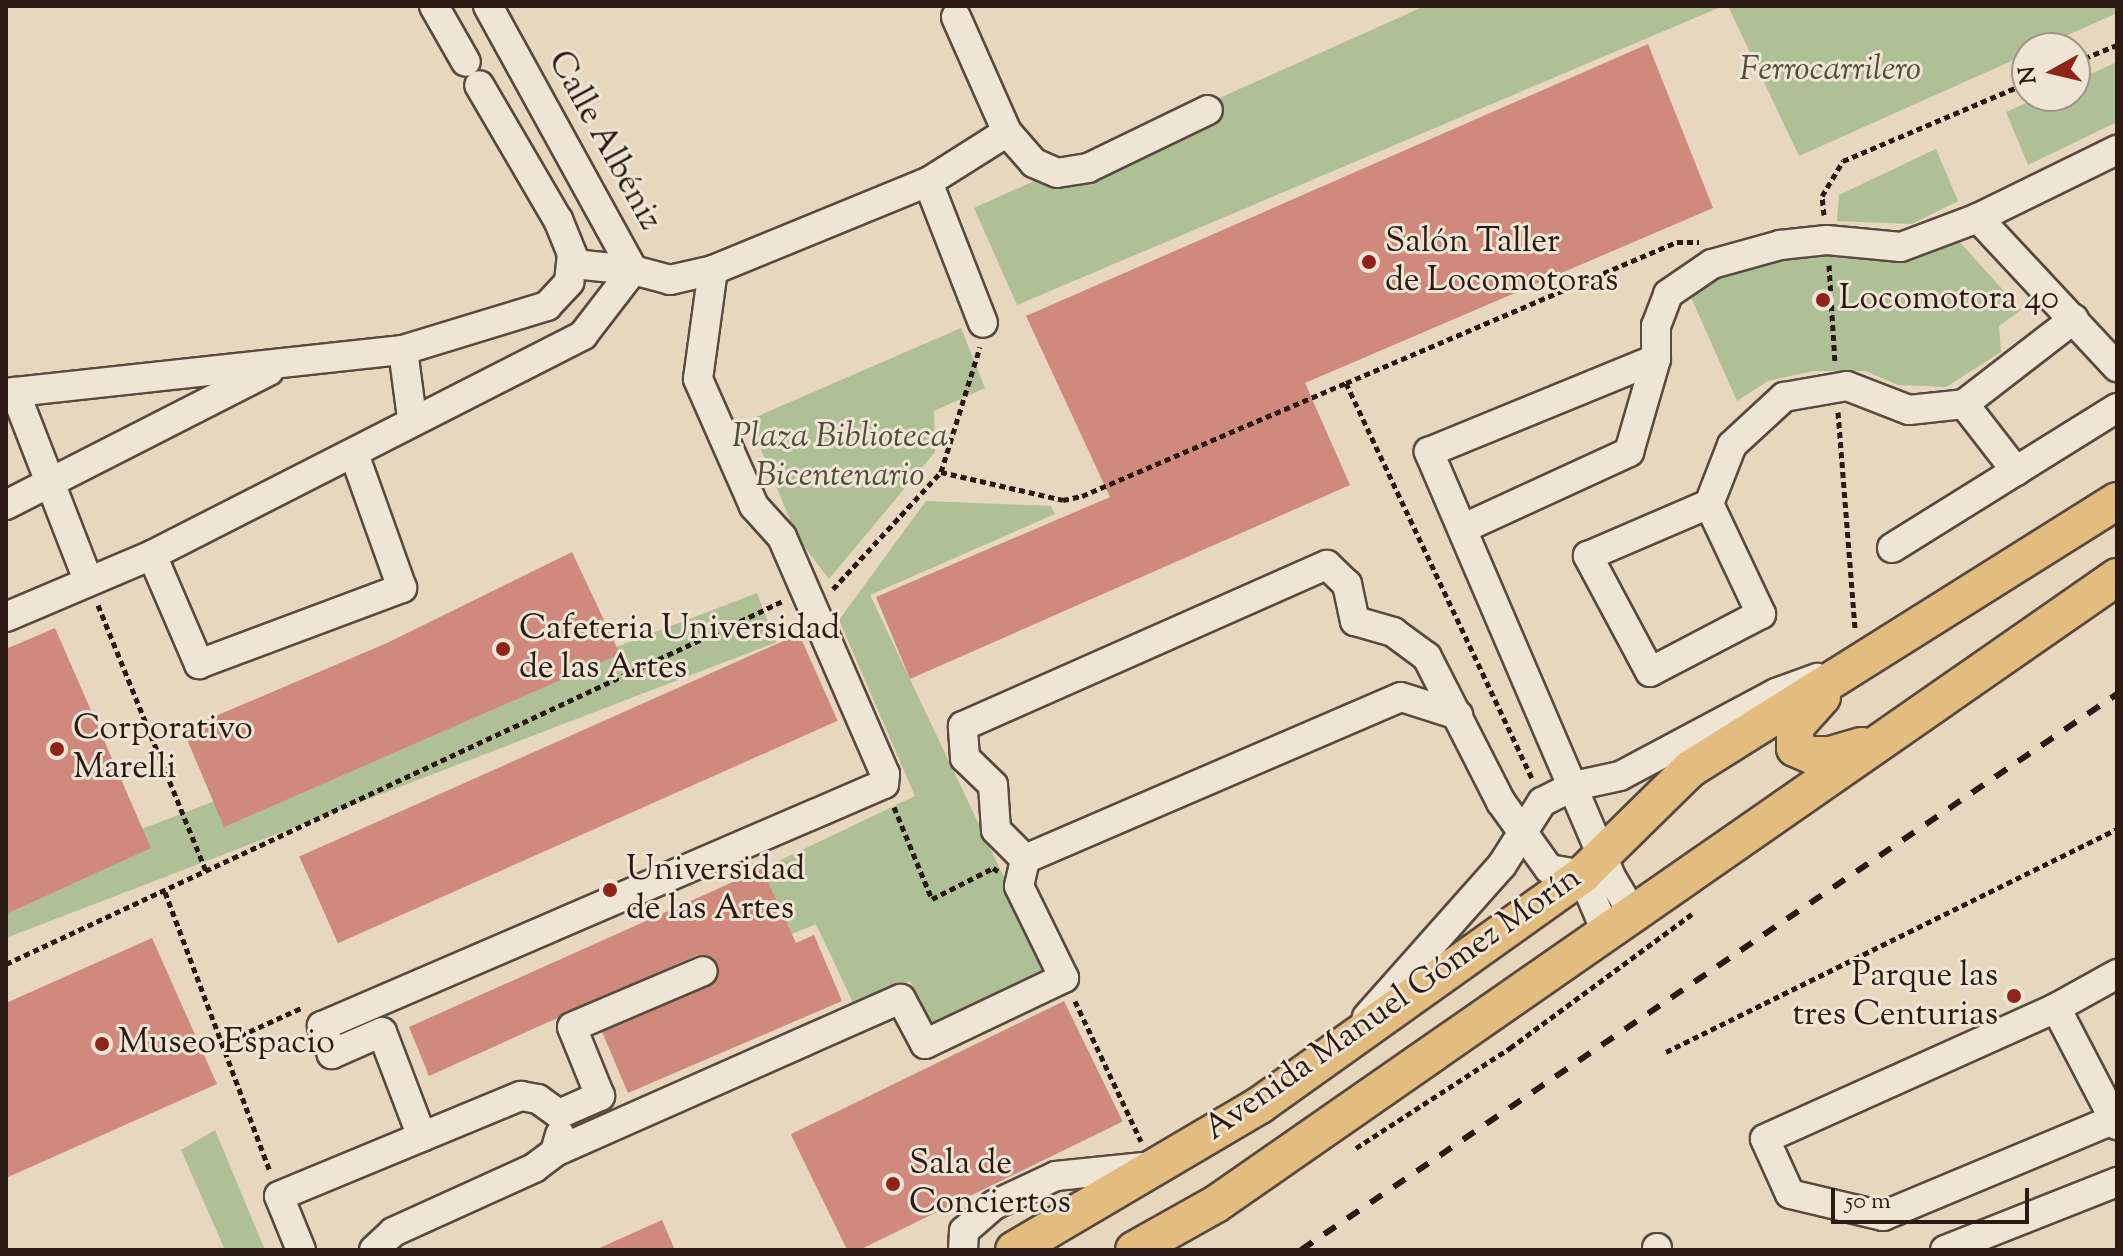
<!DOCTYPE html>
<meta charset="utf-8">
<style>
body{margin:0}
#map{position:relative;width:2123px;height:1256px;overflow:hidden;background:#e6d7be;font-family:"Sorts Mill Goudy",serif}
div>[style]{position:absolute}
.green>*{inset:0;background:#afbf96;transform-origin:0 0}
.building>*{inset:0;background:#cf8a7d;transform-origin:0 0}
.path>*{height:5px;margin-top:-2.5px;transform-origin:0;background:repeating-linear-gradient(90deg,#2a1a13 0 6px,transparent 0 10px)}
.roads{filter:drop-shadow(2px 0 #59493e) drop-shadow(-2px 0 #59493e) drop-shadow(0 2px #59493e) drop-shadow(0 -2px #59493e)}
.minor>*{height:28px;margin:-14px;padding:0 14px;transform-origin:14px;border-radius:14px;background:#efe5d5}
.major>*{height:36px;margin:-18px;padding:0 18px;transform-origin:18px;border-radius:18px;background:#e3bc7f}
.rail>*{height:6px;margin-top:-3px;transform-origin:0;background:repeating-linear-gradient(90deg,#2a1a13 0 14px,transparent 0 28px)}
.dots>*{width:22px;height:22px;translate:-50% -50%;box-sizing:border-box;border:4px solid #efe5d5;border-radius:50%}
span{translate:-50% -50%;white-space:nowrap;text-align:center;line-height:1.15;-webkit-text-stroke:6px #efe5d5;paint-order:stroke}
.park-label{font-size:34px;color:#524c3a;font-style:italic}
.street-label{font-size:34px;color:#2a1a13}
.poi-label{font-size:34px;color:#2a1a13}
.left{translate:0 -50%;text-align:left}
.right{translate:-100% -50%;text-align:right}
.frame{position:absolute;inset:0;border:8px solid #2a1a13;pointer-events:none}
.north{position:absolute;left:2011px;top:32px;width:80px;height:80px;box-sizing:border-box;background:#efe5d5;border:2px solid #a09487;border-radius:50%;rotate:262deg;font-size:22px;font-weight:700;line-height:32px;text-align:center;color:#2a1a13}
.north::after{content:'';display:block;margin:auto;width:28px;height:36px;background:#8f2418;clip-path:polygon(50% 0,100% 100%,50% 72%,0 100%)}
.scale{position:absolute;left:1831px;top:1188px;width:198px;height:36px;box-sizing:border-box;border:4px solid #2a1a13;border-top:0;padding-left:10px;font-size:24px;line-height:28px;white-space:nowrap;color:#2a1a13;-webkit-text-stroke:6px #efe5d5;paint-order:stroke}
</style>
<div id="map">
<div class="green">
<i style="clip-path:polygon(1425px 6px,1723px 6px,1017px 305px,974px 208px)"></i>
<i style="clip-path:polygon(1728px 6px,2117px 6px,2117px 13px,2039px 48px,2027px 48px,2027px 54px,1799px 156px)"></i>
<i style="clip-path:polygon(2117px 62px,2117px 122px,2028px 165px,2006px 112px,2042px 96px,2075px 96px,2075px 81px)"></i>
<i style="clip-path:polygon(1936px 149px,1958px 201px,1912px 224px,1837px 221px,1839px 195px)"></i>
<i style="clip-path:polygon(1957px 239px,2021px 310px,1999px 326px,2001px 352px,1946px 387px,1898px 385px,1865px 371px,1813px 371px,1768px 381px,1737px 401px,1690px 295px,1728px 269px,1802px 248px)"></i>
<i style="clip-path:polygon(961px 328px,985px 388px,934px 411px,935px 452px,829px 579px,797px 537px,749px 420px)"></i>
<i style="clip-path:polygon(926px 501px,1051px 506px,1055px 514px,870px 595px,1048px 970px,933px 1026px,910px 981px,854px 1005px,816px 924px,703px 971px,698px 955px,783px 917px,762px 869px,915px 796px,839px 620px)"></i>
<i style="left:757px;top:593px;width:53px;height:822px;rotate:69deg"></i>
<i style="clip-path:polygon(215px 1130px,265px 1250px,225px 1250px,181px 1150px)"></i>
</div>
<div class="building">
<i style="clip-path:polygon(1648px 44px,1713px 208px,1305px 383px,1350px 485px,910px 679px,876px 597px,1110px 497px,1026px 316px)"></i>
<i style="clip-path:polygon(572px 552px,620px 654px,224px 827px,183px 730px,387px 643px)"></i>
<i style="clip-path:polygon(55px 628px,151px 848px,6px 914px,6px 649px)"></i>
<i style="left:799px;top:634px;width:95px;height:547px;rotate:66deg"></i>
<i style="clip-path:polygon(762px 869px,796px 943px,814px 935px,842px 1001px,628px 1093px,602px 1032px,716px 982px,718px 964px,713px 957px,697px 955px,429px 1076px,409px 1027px)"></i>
<i style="clip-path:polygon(152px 938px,217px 1084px,6px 1178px,6px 1003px)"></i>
<i style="left:1064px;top:1001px;width:134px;height:304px;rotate:64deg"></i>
<i style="clip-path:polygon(662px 1220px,675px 1250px,595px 1250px)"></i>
</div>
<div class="path">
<i style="left:2075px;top:62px;width:45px;rotate:-22deg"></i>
<i style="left:1824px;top:215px;width:19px;rotate:-96deg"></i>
<i style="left:1822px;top:196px;width:41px;rotate:-59deg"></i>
<i style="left:1843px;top:161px;width:200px;rotate:-23deg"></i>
<i style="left:1829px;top:265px;width:97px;rotate:86.5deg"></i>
<i style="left:1346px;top:383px;width:360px;rotate:-23.1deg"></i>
<i style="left:1677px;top:242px;width:22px"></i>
<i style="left:1838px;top:412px;width:218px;rotate:85.5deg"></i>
<i style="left:941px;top:472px;width:131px;rotate:-72.7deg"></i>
<i style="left:833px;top:589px;width:159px;rotate:-47.3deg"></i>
<i style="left:941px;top:472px;width:125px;rotate:12.9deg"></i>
<i style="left:1063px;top:500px;width:19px;rotate:-12deg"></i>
<i style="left:1082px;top:496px;width:287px;rotate:-23.2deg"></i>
<i style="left:1346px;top:383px;width:438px;rotate:64.8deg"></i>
<i style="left:98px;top:605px;width:287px;rotate:67.9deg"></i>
<i style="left:894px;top:807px;width:100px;rotate:67.6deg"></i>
<i style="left:932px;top:899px;width:68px;rotate:-26.9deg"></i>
<i style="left:993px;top:868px;width:6px;rotate:31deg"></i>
<i style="left:165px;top:892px;width:299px;rotate:69.4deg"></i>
<i style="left:6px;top:964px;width:858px;rotate:-25.04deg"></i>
<i style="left:1075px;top:1001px;width:155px;rotate:64.8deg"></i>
<i style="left:222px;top:1044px;width:87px;rotate:-24.5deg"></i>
<i style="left:1666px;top:1052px;width:503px;rotate:-26.31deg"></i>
<i style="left:1356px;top:1148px;width:184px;rotate:-33deg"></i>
<i style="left:1510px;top:1048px;width:226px;rotate:-36.4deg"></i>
</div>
<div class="roads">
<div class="minor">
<i style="left:434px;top:6px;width:64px;rotate:60.3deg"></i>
<i style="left:488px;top:6px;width:301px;rotate:61.2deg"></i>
<i style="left:956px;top:17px;width:126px;rotate:66.1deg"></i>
<i style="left:1007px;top:132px;width:41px;rotate:48.9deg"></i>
<i style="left:1034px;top:163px;width:25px;rotate:23deg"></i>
<i style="left:1057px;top:173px;width:31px;rotate:-9deg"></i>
<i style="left:1088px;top:168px;width:133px;rotate:-25.8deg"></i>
<i style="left:928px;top:182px;width:151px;rotate:68.7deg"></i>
<i style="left:1978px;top:218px;width:204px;rotate:47deg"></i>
<i style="left:573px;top:264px;width:60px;rotate:5.7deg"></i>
<i style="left:633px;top:270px;width:38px;rotate:15deg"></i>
<i style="left:670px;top:280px;width:44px;rotate:-13.1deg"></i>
<i style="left:713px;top:270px;width:232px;rotate:-22.3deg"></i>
<i style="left:928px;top:182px;width:93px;rotate:-32.3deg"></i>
<i style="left:403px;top:350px;width:69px;rotate:82.5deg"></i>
<i style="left:15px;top:392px;width:202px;rotate:68.8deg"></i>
<i style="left:6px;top:393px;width:399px;rotate:-6.2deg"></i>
<i style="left:403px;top:350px;width:151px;rotate:-17deg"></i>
<i style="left:547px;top:306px;width:33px;rotate:-47deg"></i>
<i style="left:569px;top:282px;width:28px;rotate:-84deg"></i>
<i style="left:572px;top:254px;width:37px;rotate:-112deg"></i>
<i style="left:558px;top:220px;width:156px;rotate:-120.3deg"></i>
<i style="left:1964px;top:404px;width:85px;rotate:52.2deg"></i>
<i style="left:1709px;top:504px;width:122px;rotate:64.7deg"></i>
<i style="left:1761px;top:614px;width:125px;rotate:152.4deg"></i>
<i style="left:1650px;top:672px;width:132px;rotate:-118.1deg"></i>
<i style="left:1588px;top:556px;width:132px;rotate:-23.3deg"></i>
<i style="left:1709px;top:504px;width:63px;rotate:-68.7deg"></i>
<i style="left:1732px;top:445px;width:71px;rotate:-42.7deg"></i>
<i style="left:1784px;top:397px;width:64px;rotate:-9.9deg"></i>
<i style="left:1847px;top:386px;width:66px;rotate:21.2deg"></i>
<i style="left:1909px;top:410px;width:55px;rotate:-6.2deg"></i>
<i style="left:1964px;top:404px;width:139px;rotate:-37.7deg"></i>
<i style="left:6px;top:505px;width:295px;rotate:-27deg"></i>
<i style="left:1464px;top:528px;width:182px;rotate:-24.7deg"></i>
<i style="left:1629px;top:452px;width:97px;rotate:-73.8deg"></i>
<i style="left:1656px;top:359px;width:33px;rotate:-90deg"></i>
<i style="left:1656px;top:326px;width:34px;rotate:-69deg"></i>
<i style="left:1668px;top:294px;width:53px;rotate:-34.3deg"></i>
<i style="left:1712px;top:264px;width:71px;rotate:-15.6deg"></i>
<i style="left:1780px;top:245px;width:47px;rotate:-6.1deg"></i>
<i style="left:1827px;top:240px;width:74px;rotate:5.4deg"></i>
<i style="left:1901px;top:247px;width:82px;rotate:-20.6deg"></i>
<i style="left:1978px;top:218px;width:155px;rotate:-26.1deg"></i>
<i style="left:1892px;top:548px;width:265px;rotate:-31.9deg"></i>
<i style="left:152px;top:555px;width:119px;rotate:66.7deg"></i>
<i style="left:199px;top:664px;width:217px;rotate:-20.5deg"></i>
<i style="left:402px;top:588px;width:142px;rotate:-109.7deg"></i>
<i style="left:6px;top:617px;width:159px;rotate:-23deg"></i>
<i style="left:152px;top:555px;width:484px;rotate:-27deg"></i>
<i style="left:583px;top:335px;width:82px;rotate:-52.4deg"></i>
<i style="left:1025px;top:859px;width:41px;rotate:-135deg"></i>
<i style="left:996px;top:830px;width:45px;rotate:-93.8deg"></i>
<i style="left:993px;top:785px;width:39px;rotate:-136deg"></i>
<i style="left:965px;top:758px;width:32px;rotate:-94deg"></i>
<i style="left:963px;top:726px;width:398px;rotate:-23.9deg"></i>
<i style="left:1327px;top:565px;width:28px;rotate:44deg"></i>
<i style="left:1347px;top:584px;width:38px;rotate:78deg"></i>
<i style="left:1355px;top:621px;width:40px;rotate:16deg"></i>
<i style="left:1393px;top:632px;width:42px;rotate:36.3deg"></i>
<i style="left:1427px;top:657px;width:163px;rotate:63deg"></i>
<i style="left:1501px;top:802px;width:82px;rotate:54.4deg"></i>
<i style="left:1549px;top:869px;width:34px;rotate:10deg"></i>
<i style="left:1582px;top:875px;width:59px;rotate:66.9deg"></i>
<i style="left:1025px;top:859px;width:409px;rotate:-23.3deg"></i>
<i style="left:1401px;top:697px;width:60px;rotate:17.5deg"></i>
<i style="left:1632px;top:912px;width:39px;rotate:-121deg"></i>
<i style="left:1612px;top:879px;width:465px;rotate:-113.2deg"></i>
<i style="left:1429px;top:452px;width:245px;rotate:-22.3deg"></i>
<i style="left:2117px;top:974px;width:70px;rotate:150.9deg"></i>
<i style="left:2056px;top:1008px;width:319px;rotate:155.8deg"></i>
<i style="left:1765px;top:1139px;width:60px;rotate:65.6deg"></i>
<i style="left:1790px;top:1194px;width:96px;rotate:13.3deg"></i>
<i style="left:1883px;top:1216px;width:254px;rotate:-22.7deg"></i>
<i style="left:2056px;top:1008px;width:132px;rotate:62.5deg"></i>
<i style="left:1367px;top:1017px;width:203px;rotate:-48.4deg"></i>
<i style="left:1502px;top:865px;width:75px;rotate:-57.6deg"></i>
<i style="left:1542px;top:802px;width:36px;rotate:-27deg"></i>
<i style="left:1574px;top:786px;width:47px;rotate:-12.3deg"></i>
<i style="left:1620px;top:776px;width:177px;rotate:-28deg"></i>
<i style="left:1776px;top:693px;width:44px;rotate:-20.1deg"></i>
<i style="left:559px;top:1114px;width:45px;rotate:-23.7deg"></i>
<i style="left:600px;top:1096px;width:74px;rotate:-112.1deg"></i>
<i style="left:572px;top:1027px;width:142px;rotate:-23.1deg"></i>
<i style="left:422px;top:1137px;width:112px;rotate:-110.9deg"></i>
<i style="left:382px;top:1032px;width:55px;rotate:156.3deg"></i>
<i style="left:332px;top:1054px;width:30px;rotate:-110deg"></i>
<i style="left:322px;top:1026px;width:612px;rotate:-23.3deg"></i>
<i style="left:884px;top:784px;width:10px;rotate:-84deg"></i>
<i style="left:885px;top:774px;width:258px;rotate:-113.5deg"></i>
<i style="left:782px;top:537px;width:42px;rotate:-132.1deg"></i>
<i style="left:754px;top:506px;width:139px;rotate:-113.8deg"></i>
<i style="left:698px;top:379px;width:110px;rotate:-82.2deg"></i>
<i style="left:555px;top:1152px;width:378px;rotate:-23.9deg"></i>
<i style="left:901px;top:999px;width:51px;rotate:61.9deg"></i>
<i style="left:925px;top:1044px;width:154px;rotate:-25.4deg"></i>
<i style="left:1064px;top:978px;width:102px;rotate:-116.1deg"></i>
<i style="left:1019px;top:886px;width:28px;rotate:-77deg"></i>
<i style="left:1657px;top:1248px;width:2px;rotate:90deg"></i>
<i style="left:301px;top:1250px;width:58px;rotate:-112.2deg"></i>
<i style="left:279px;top:1196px;width:262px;rotate:-22.5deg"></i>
<i style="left:521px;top:1096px;width:17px;rotate:10deg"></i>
<i style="left:538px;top:1099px;width:26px;rotate:36deg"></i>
<i style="left:374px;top:1250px;width:26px;rotate:-43deg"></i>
<i style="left:393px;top:1232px;width:155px;rotate:-24.4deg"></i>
<i style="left:534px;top:1168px;width:26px;rotate:-37deg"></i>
<i style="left:555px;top:1152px;width:18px;rotate:-74deg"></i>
<i style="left:963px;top:1250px;width:19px;rotate:-87deg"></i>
<i style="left:964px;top:1231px;width:40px;rotate:-41deg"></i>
<i style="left:994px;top:1205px;width:68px;rotate:-25.1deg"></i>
<i style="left:1056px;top:1176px;width:98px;rotate:-5.9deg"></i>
<i style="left:1945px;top:1250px;width:185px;rotate:-21.6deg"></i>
</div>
<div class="major">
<i style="left:1822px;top:697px;width:40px;rotate:132deg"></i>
<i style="left:1795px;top:727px;width:21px;rotate:90deg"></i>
<i style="left:1795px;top:748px;width:17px;rotate:24deg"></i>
<i style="left:1811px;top:755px;width:19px"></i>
<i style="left:1830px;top:755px;width:33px;rotate:-16deg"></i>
<i style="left:1014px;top:1250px;width:286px;rotate:-30.5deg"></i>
<i style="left:1260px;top:1105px;width:396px;rotate:-35.5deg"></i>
<i style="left:1582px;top:875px;width:151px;rotate:-44.5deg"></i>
<i style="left:1690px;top:769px;width:504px;rotate:-32.11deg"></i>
<i style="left:1134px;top:1250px;width:94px;rotate:-29.3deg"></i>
<i style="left:1216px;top:1204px;width:1098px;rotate:-34.83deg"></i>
</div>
</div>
<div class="rail">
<i style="left:1301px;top:1250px;width:987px;rotate:-34.27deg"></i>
</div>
<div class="dots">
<i style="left:1369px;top:262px;background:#8f2418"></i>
<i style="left:1823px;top:300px;background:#8f2418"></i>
<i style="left:503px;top:649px;background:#8f2418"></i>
<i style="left:57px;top:749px;background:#8f2418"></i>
<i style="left:610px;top:890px;background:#8f2418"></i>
<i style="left:2014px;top:996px;background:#8f2418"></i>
<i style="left:102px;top:1044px;background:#8f2418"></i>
<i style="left:893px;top:1184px;background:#8f2418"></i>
</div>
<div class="park-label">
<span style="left:1830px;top:71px">Ferrocarrilero</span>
<span style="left:840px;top:457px">Plaza Biblioteca<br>Bicentenario</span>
</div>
<div class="street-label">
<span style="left:604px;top:141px;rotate:61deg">Calle Albéniz</span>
<span style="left:1393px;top:1004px;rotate:-35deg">Avenida Manuel Gómez Morín</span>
</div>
<div class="poi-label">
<span class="left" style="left:1385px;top:262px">Salón Taller<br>de Locomotoras</span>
<span class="left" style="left:1839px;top:300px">Locomotora 40</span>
<span class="left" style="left:519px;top:649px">Cafeteria Universidad<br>de las Artes</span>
<span class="left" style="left:73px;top:749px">Corporativo<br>Marelli</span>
<span class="left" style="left:626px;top:890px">Universidad<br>de las Artes</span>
<span class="right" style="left:1998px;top:996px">Parque las<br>tres Centurias</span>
<span class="left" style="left:118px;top:1044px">Museo Espacio</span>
<span class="left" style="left:909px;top:1184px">Sala de<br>Conciertos</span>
</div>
<div class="frame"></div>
<div class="north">N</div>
<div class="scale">50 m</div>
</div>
